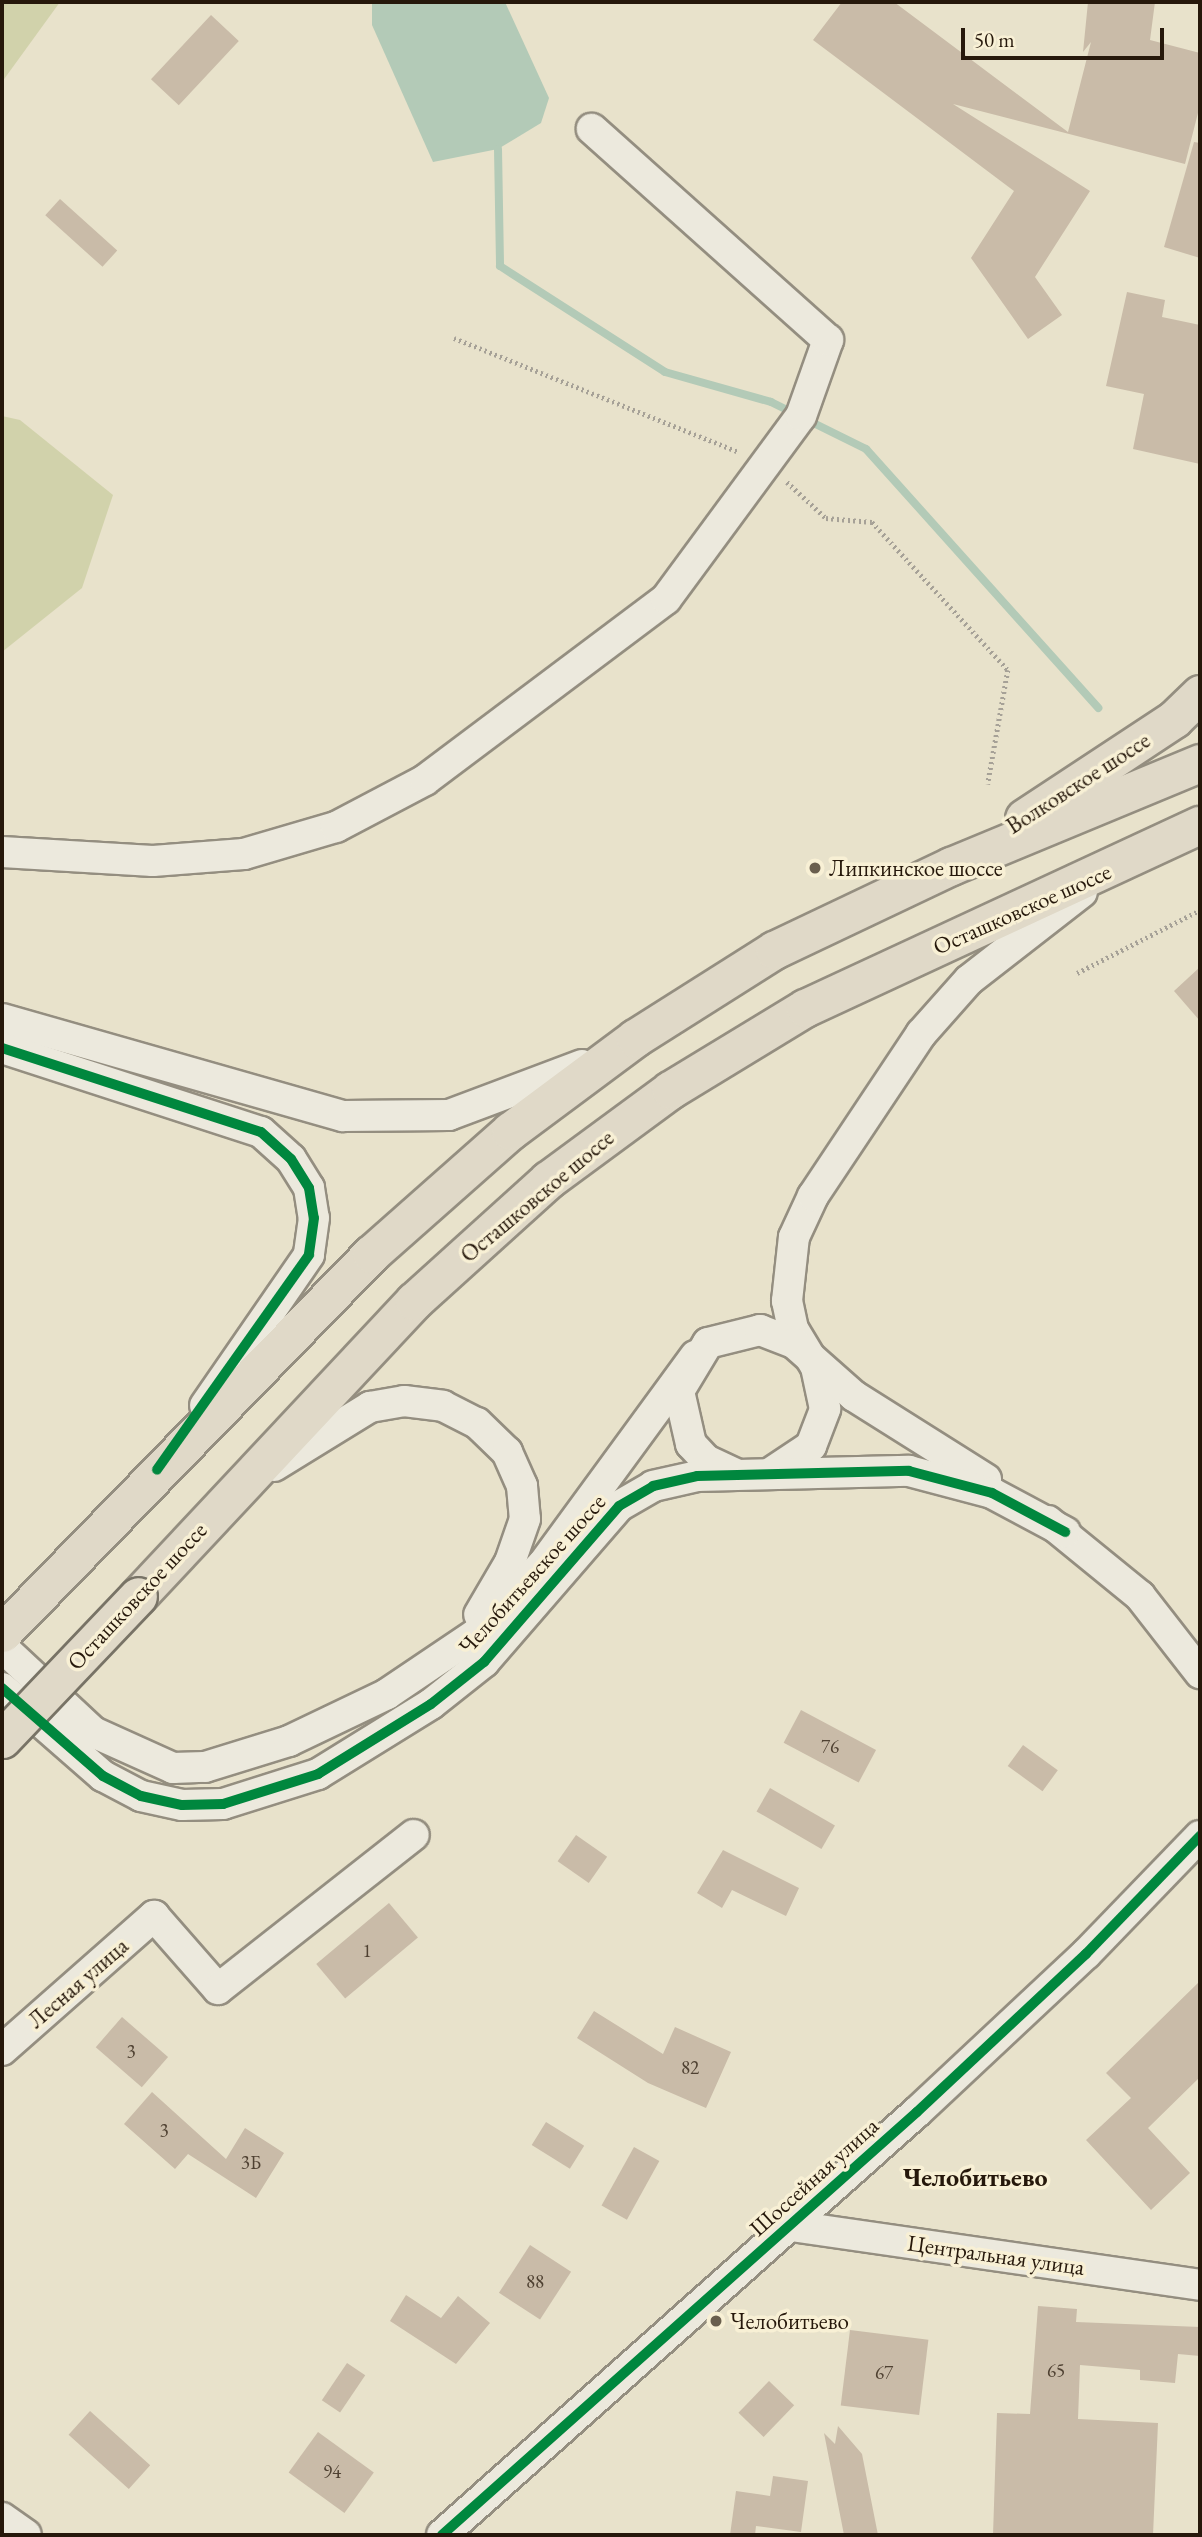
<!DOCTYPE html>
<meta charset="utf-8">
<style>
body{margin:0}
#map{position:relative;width:1202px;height:2537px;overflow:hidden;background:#e8e2cb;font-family:"EB Garamond",serif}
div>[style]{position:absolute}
.green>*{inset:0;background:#d1d2ab}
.water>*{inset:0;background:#b3cab7}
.stream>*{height:8px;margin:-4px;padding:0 4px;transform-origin:4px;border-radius:4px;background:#b3cab7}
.building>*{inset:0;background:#c9bba8;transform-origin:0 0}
.path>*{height:4.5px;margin-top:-2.25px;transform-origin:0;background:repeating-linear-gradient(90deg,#a6a197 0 2px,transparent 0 5.5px)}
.roads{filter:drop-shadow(2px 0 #948e80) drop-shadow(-2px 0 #948e80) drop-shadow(0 2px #948e80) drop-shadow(0 -2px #948e80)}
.minor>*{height:30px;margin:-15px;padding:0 15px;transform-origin:15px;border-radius:15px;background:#ece9dd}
.major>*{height:37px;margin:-18.5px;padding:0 18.5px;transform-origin:18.5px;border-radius:18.5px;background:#e0d9c8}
.bridges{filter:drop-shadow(2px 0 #787366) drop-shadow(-2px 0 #787366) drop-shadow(0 2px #787366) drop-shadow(0 -2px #787366)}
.major-bridge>*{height:37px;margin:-18.5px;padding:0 18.5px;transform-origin:18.5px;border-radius:18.5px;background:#e0d9c8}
.cycleway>*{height:10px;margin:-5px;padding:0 5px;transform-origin:5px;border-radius:5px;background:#00873e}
.dots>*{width:19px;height:19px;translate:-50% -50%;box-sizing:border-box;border:4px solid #f8f0d5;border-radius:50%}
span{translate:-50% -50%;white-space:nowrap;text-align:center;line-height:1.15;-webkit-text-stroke:7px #f8f0d5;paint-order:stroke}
.number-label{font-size:19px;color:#4f4132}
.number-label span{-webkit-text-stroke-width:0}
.street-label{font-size:23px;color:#26180b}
.poi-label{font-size:23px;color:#26180b}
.left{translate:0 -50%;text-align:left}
.quarter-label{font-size:26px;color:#26180b;font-weight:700}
.frame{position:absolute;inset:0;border:4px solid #26180b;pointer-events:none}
.scale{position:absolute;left:961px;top:28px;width:203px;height:32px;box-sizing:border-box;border:4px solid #26180b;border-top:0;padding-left:9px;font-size:21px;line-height:24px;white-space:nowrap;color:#26180b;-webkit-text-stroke:5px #f8f0d5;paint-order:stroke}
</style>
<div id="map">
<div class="green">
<i style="clip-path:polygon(2px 2px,60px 2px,2px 82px)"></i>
<i style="clip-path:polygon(2px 416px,20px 420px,113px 495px,82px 588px,2px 652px)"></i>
</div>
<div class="water">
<i style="clip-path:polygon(372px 2px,505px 2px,549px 98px,541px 123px,498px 149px,433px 162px,372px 25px)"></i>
</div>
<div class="stream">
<i style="left:498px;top:149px;width:117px;rotate:89deg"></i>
<i style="left:500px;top:266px;width:196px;rotate:32.7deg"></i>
<i style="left:665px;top:372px;width:110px;rotate:15.8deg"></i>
<i style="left:771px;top:402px;width:106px;rotate:26.3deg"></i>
<i style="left:866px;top:449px;width:348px;rotate:48.1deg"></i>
</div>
<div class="building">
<i style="clip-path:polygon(842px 2px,894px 2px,1068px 132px,1091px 42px,1083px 52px,1088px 2px,1155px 2px,1150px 40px,1200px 53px,1200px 105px,1185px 164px,953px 104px,1090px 191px,1035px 277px,1062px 315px,1028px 339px,971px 258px,1014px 191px,813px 40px)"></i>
<i style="left:211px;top:15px;width:38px;height:88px;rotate:43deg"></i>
<i style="clip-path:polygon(1194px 142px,1200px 143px,1200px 258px,1164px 247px)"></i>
<i style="left:60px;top:199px;width:77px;height:22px;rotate:42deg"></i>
<i style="clip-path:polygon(1127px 292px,1165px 300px,1162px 317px,1200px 325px,1200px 464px,1133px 449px,1144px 394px,1106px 386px)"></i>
<i style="clip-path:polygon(1200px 967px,1200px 1021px,1174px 991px)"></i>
<i style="left:801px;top:1710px;width:85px;height:37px;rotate:28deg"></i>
<i style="left:1023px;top:1745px;width:43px;height:26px;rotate:36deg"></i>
<i style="left:770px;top:1788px;width:75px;height:27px;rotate:30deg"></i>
<i style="left:576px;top:1835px;width:38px;height:32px;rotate:35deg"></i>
<i style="clip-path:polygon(723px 1850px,799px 1888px,786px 1916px,732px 1890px,722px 1908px,697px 1893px)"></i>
<i style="left:389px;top:1903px;width:45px;height:95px;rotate:50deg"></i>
<i style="clip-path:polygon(1200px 1981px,1200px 2077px,1148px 2128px,1190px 2173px,1151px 2210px,1086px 2140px,1131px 2098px,1106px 2073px)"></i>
<i style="clip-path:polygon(594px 2011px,663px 2054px,675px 2027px,731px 2052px,706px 2108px,648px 2083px,577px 2038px)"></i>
<i style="left:122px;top:2017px;width:61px;height:40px;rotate:41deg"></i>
<i style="clip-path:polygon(152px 2092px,226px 2159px,245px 2128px,284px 2153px,256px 2198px,188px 2154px,175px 2169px,124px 2124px)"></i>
<i style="left:546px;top:2122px;width:45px;height:27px;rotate:32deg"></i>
<i style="left:634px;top:2147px;width:29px;height:67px;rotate:29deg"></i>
<i style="left:530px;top:2245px;width:49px;height:57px;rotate:33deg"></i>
<i style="clip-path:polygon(406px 2295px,441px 2318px,458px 2296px,490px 2323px,456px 2364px,390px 2321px)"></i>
<i style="clip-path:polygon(1038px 2306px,1077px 2309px,1076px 2322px,1200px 2327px,1200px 2356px,1178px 2354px,1175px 2383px,1140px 2380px,1140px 2370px,1080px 2365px,1078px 2419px,1158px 2423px,1153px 2535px,993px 2535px,997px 2413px,1030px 2414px)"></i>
<i style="left:850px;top:2330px;width:79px;height:76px;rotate:7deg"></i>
<i style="left:347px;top:2363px;width:22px;height:45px;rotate:34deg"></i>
<i style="left:769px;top:2381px;width:35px;height:44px;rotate:44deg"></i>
<i style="left:90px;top:2411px;width:81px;height:32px;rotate:42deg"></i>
<i style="clip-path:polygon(838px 2426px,862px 2454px,878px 2535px,844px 2535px,824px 2433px,835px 2444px)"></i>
<i style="left:318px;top:2432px;width:69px;height:50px;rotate:36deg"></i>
<i style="clip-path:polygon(773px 2476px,808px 2481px,801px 2532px,756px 2526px,755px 2535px,730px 2535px,736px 2491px,770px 2496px)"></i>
</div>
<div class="path">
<i style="left:454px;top:338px;width:307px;rotate:21.8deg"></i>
<i style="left:787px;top:482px;width:53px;rotate:42.7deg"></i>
<i style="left:826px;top:518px;width:46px;rotate:5deg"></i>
<i style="left:872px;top:522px;width:201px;rotate:47.4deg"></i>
<i style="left:1008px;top:670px;width:116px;rotate:100deg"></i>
<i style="left:1077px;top:973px;width:138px;rotate:-27.1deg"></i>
</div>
<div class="roads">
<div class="minor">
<i style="left:2px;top:852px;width:151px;rotate:3.4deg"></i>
<i style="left:153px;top:861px;width:91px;rotate:-4.4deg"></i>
<i style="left:244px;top:854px;width:96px;rotate:-16.4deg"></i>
<i style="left:336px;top:827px;width:101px;rotate:-27.8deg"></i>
<i style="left:425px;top:780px;width:301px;rotate:-36.9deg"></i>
<i style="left:666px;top:599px;width:227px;rotate:-53.6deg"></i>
<i style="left:801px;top:416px;width:81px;rotate:-70.4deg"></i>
<i style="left:828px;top:340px;width:317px;rotate:-138.2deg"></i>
<i style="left:2px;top:1019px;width:355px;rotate:15.9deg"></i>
<i style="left:343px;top:1116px;width:106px;rotate:-0.5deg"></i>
<i style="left:449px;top:1115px;width:142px;rotate:-20.6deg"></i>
<i style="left:2px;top:1048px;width:272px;rotate:18deg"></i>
<i style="left:261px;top:1132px;width:40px;rotate:42deg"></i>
<i style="left:291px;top:1159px;width:34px;rotate:58deg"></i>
<i style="left:309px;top:1188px;width:30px;rotate:81deg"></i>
<i style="left:314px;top:1218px;width:37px;rotate:98deg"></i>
<i style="left:309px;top:1255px;width:183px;rotate:124.6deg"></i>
<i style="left:274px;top:1466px;width:113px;rotate:-31.6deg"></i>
<i style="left:370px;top:1407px;width:35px;rotate:-10deg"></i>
<i style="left:404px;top:1401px;width:39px;rotate:7deg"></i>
<i style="left:443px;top:1406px;width:38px;rotate:27deg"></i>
<i style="left:477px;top:1423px;width:42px;rotate:44deg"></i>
<i style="left:507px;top:1452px;width:37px;rotate:66deg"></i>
<i style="left:522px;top:1486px;width:33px;rotate:85deg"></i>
<i style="left:525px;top:1519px;width:46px;rotate:109.2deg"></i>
<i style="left:510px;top:1562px;width:61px;rotate:120.3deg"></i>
<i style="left:772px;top:1472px;width:47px;rotate:-33.7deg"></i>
<i style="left:811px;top:1446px;width:40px;rotate:-69deg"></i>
<i style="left:825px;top:1409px;width:43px;rotate:-102.1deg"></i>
<i style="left:816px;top:1367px;width:44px;rotate:-121.2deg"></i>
<i style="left:793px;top:1329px;width:29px;rotate:-102deg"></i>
<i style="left:787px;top:1301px;width:64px;rotate:-83.8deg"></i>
<i style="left:794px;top:1237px;width:45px;rotate:-65.1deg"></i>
<i style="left:813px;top:1196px;width:195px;rotate:-56.3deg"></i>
<i style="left:921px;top:1034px;width:72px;rotate:-48.4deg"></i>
<i style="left:969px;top:980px;width:143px;rotate:-37.9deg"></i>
<i style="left:736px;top:1474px;width:33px;rotate:-155deg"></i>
<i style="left:706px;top:1460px;width:22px;rotate:-133deg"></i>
<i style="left:691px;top:1444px;width:54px;rotate:-102.8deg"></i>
<i style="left:679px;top:1391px;width:56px;rotate:-58.9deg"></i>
<i style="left:708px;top:1343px;width:54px;rotate:-14deg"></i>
<i style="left:760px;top:1330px;width:36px;rotate:21deg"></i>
<i style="left:794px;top:1343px;width:80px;rotate:41.5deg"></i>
<i style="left:854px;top:1396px;width:156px;rotate:32.2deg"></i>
<i style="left:1048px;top:1521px;width:119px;rotate:39.2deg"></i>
<i style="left:1140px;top:1596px;width:98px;rotate:52.1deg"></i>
<i style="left:2px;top:1647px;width:125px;rotate:43deg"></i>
<i style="left:93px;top:1732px;width:88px;rotate:24.2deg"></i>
<i style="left:173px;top:1768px;width:32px;rotate:-2deg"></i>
<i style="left:205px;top:1767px;width:88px;rotate:-17.2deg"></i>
<i style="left:289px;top:1741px;width:109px;rotate:-25.6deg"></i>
<i style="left:387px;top:1694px;width:107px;rotate:-34deg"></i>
<i style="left:476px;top:1634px;width:97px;rotate:-46.3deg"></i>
<i style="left:543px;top:1564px;width:258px;rotate:-53.8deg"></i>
<i style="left:2px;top:1688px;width:134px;rotate:41.1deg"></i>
<i style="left:103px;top:1776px;width:43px;rotate:27.8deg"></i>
<i style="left:141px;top:1796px;width:42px;rotate:12.4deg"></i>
<i style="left:182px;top:1805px;width:41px;rotate:-1.4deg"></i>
<i style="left:223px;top:1804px;width:100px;rotate:-17.5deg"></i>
<i style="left:318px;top:1774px;width:133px;rotate:-31.8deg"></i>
<i style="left:431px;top:1704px;width:68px;rotate:-38.4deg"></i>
<i style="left:484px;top:1662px;width:206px;rotate:-49.1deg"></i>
<i style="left:619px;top:1506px;width:39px;rotate:-30deg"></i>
<i style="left:653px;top:1486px;width:45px;rotate:-12.8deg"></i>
<i style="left:697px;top:1476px;width:212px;rotate:-1.4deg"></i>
<i style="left:909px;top:1471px;width:86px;rotate:14.8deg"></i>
<i style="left:992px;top:1493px;width:83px;rotate:28.1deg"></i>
<i style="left:2px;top:2050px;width:203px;rotate:-41.4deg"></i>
<i style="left:154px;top:1916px;width:97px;rotate:48.8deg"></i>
<i style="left:218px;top:1989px;width:249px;rotate:-38.2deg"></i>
<i style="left:792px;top:2226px;width:412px;rotate:8.2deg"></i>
<i style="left:2px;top:2518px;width:29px;rotate:35deg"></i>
<i style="left:442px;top:2535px;width:636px;rotate:-41.69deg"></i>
<i style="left:917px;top:2112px;width:231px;rotate:-43.1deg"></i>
<i style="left:1086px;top:1954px;width:164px;rotate:-46deg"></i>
</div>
<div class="major">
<i style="left:1024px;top:818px;width:180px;rotate:-33.4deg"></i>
<i style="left:1174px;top:719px;width:36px;rotate:-44deg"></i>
<i style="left:138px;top:1596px;width:404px;rotate:-46.9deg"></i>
<i style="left:414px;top:1301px;width:181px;rotate:-42.1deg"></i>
<i style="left:548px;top:1180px;width:152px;rotate:-36.4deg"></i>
<i style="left:670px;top:1090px;width:158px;rotate:-31.3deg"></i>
<i style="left:805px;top:1008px;width:435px;rotate:-24.9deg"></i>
<i style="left:2px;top:1633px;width:529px;rotate:-45.77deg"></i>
<i style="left:371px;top:1254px;width:186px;rotate:-41.5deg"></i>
<i style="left:510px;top:1131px;width:156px;rotate:-36.6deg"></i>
<i style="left:635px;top:1038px;width:165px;rotate:-32.3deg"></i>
<i style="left:774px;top:950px;width:196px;rotate:-25.4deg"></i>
<i style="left:951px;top:866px;width:269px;rotate:-22.5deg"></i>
</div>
</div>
<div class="bridges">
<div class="major-bridge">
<i style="left:2px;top:1739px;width:197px;rotate:-46.4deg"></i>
</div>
</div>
<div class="cycleway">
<i style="left:2px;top:1048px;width:272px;rotate:18deg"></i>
<i style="left:261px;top:1132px;width:40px;rotate:42deg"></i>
<i style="left:291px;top:1159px;width:34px;rotate:58deg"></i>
<i style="left:309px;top:1188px;width:30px;rotate:81deg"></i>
<i style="left:314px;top:1218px;width:37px;rotate:98deg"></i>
<i style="left:309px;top:1255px;width:263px;rotate:125.3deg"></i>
<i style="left:2px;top:1688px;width:134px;rotate:41.1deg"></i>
<i style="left:103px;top:1776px;width:43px;rotate:27.8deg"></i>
<i style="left:141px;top:1796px;width:42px;rotate:12.4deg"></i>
<i style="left:182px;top:1805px;width:41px;rotate:-1.4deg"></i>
<i style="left:223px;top:1804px;width:100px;rotate:-17.5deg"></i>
<i style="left:318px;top:1774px;width:133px;rotate:-31.8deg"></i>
<i style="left:431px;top:1704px;width:68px;rotate:-38.4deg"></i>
<i style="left:484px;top:1662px;width:206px;rotate:-49.1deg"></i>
<i style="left:619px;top:1506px;width:39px;rotate:-30deg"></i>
<i style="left:653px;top:1486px;width:45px;rotate:-12.8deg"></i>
<i style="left:697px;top:1476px;width:212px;rotate:-1.4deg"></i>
<i style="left:909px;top:1471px;width:86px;rotate:14.8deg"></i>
<i style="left:992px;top:1493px;width:83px;rotate:28.1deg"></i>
<i style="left:442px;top:2535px;width:636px;rotate:-41.69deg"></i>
<i style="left:917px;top:2112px;width:231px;rotate:-43.1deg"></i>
<i style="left:1086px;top:1954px;width:164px;rotate:-46deg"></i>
</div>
<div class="dots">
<i style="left:815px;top:868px;background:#6a5f4e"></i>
<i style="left:716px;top:2321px;background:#6a5f4e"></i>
</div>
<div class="number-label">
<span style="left:830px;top:1747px">76</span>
<span style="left:367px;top:1951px">1</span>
<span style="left:131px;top:2052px">3</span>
<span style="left:690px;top:2068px">82</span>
<span style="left:164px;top:2131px">3</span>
<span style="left:251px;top:2163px">3Б</span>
<span style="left:535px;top:2282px">88</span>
<span style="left:1056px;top:2371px">65</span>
<span style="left:884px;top:2373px">67</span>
<span style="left:332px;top:2472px">94</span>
</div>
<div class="street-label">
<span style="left:1078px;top:783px;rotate:-33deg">Волковское шоссе</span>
<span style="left:1022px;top:909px;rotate:-24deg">Осташковское шоссе</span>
<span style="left:537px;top:1196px;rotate:-40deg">Осташковское шоссе</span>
<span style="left:532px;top:1574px;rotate:-48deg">Челобитьевское шоссе</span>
<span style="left:137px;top:1596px;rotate:-47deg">Осташковское шоссе</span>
<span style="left:78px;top:1983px;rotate:-41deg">Лесная улица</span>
<span style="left:814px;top:2177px;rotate:-42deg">Шоссейная улица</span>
<span style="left:996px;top:2255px;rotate:8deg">Центральная улица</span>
</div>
<div class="poi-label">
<span class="left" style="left:829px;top:868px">Липкинское шоссе</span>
<span class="left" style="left:730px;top:2321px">Челобитьево</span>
</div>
<div class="quarter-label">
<span style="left:975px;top:2178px">Челобитьево</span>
</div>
<div class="frame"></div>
<div class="scale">50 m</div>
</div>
